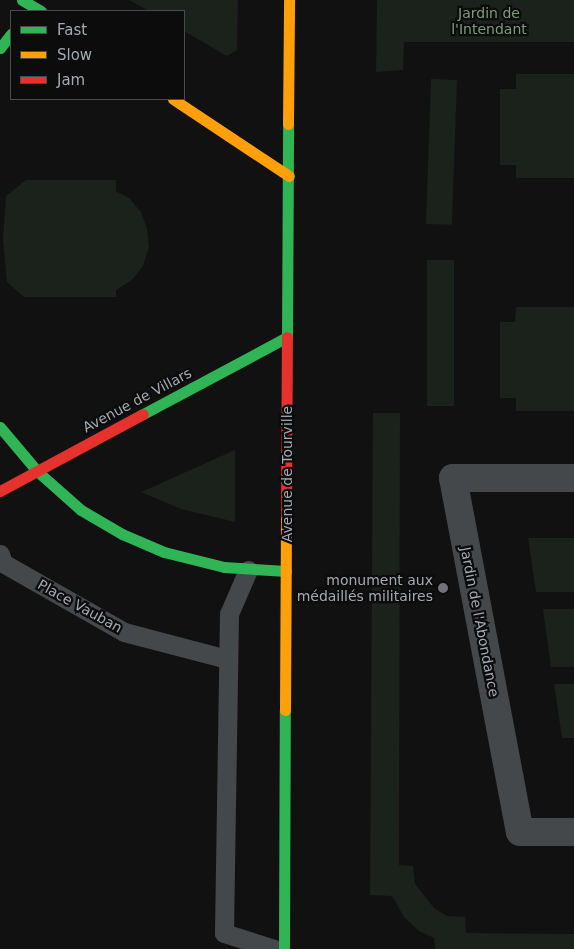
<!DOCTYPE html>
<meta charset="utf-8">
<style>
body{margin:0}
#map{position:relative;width:574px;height:949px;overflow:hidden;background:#111;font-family:"DejaVu Sans",sans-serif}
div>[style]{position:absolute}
.green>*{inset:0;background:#1b211b;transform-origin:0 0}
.lane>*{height:19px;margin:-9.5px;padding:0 9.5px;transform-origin:9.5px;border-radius:9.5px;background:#45484a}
.street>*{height:28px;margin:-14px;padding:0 14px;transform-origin:14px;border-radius:14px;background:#45484a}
.fast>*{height:11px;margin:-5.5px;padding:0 5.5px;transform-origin:5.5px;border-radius:5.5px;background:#30b455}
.slow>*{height:11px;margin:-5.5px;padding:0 5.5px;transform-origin:5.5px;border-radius:5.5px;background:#ff9f0a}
.jam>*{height:11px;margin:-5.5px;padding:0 5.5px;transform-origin:5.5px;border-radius:5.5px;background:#e5322d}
.dots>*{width:14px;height:14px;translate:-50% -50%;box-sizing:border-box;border:2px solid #0c0c0d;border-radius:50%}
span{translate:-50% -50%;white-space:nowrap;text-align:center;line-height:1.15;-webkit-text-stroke:4.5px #0c0c0d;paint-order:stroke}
.park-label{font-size:14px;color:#7e9c7b}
.street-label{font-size:14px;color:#a3aab2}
.poi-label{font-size:14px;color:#a3aab2}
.right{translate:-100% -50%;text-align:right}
.legend{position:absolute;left:10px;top:10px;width:175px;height:90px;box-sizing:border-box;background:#0c0c0d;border:1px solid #484b4f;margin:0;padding:6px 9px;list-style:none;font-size:15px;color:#a3aab2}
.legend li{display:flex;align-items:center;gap:10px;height:25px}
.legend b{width:25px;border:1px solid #484b4f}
</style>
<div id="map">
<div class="green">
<i style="clip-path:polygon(129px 0,238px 0,237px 50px,227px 56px,184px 31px,184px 11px,149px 11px)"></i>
<i style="clip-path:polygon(377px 0,574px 0,574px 42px,404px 42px,403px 70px,376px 72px)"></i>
<i style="clip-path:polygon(516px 74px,574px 74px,574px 178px,516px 178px,516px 165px,500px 165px,500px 89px,516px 89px)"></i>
<i style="left:431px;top:79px;width:26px;height:145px;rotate:2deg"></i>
<i style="clip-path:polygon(26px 180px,116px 180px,116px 191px,129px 198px,141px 212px,147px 229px,149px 247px,143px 266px,132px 280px,116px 290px,116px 297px,24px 297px,7px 282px,3px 239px,6px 196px)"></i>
<i style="left:427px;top:260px;width:27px;height:146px"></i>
<i style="clip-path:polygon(516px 307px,574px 307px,574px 411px,516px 411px,516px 398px,500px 398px,500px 322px,515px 322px)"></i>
<i style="clip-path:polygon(373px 413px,400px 413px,399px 865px,413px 866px,415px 884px,434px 908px,447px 916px,465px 917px,466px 933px,574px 934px,574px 949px,435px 949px,434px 938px,419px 931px,404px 917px,392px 896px,370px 895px)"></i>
<i style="clip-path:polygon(235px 450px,235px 522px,181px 509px,141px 492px)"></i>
<i style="clip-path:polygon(528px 538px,574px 538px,574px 592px,536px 592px)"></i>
<i style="clip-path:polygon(543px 609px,574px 609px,574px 667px,551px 667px)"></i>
<i style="clip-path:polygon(554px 684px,574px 684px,574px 738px,562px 738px)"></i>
</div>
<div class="lane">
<i style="left:0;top:554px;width:9px;rotate:72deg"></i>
<i style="left:3px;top:563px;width:139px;rotate:29.7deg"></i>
<i style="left:124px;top:632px;width:106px;rotate:14.7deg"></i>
<i style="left:248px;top:570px;width:48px;rotate:113.4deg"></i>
<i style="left:229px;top:614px;width:319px;rotate:90.9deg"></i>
<i style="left:224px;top:933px;width:52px;rotate:17.7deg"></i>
</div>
<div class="street">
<i style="left:574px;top:478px;width:121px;rotate:180deg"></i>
<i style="left:453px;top:478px;width:360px;rotate:79.3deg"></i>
<i style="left:520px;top:832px;width:54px"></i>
</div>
<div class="fast">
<i style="left:22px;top:0;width:22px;rotate:30deg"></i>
<i style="left:0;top:48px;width:18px;rotate:-52deg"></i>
<i style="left:143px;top:414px;width:163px;rotate:-28.1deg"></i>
<i style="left:287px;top:337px;width:213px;rotate:-89.7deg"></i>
<i style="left:0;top:427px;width:57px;rotate:49.9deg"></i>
<i style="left:37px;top:471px;width:59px;rotate:41.6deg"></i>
<i style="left:81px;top:510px;width:48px;rotate:30.3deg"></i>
<i style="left:122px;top:534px;width:46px;rotate:23.2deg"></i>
<i style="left:164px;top:552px;width:62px;rotate:14deg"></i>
<i style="left:224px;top:567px;width:62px;rotate:3.7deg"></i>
<i style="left:284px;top:949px;width:239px;rotate:-89.8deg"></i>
</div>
<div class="slow">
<i style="left:173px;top:99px;width:139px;rotate:33.6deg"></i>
<i style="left:288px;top:124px;width:124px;rotate:-89.5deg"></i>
<i style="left:285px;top:710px;width:195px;rotate:-89.7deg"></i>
</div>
<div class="jam">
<i style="left:0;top:491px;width:162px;rotate:-28.3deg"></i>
<i style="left:286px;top:515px;width:178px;rotate:-89.7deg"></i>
</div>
<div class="dots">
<i style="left:443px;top:588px;background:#70747a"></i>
</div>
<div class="park-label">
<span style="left:489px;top:21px">Jardin de<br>l'Intendant</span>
</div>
<div class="street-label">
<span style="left:137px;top:400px;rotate:-28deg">Avenue de Villars</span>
<span style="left:287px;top:474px;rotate:-90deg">Avenue de Tourville</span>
<span style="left:80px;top:606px;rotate:29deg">Place Vauban</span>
<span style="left:480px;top:622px;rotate:79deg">Jardin de l'Abondance</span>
</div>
<div class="poi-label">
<span class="right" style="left:433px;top:588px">monument aux<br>médaillés militaires</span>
</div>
<ul class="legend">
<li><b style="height:6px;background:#30b455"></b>Fast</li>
<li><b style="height:6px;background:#ff9f0a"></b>Slow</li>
<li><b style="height:6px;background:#e5322d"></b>Jam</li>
</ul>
</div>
